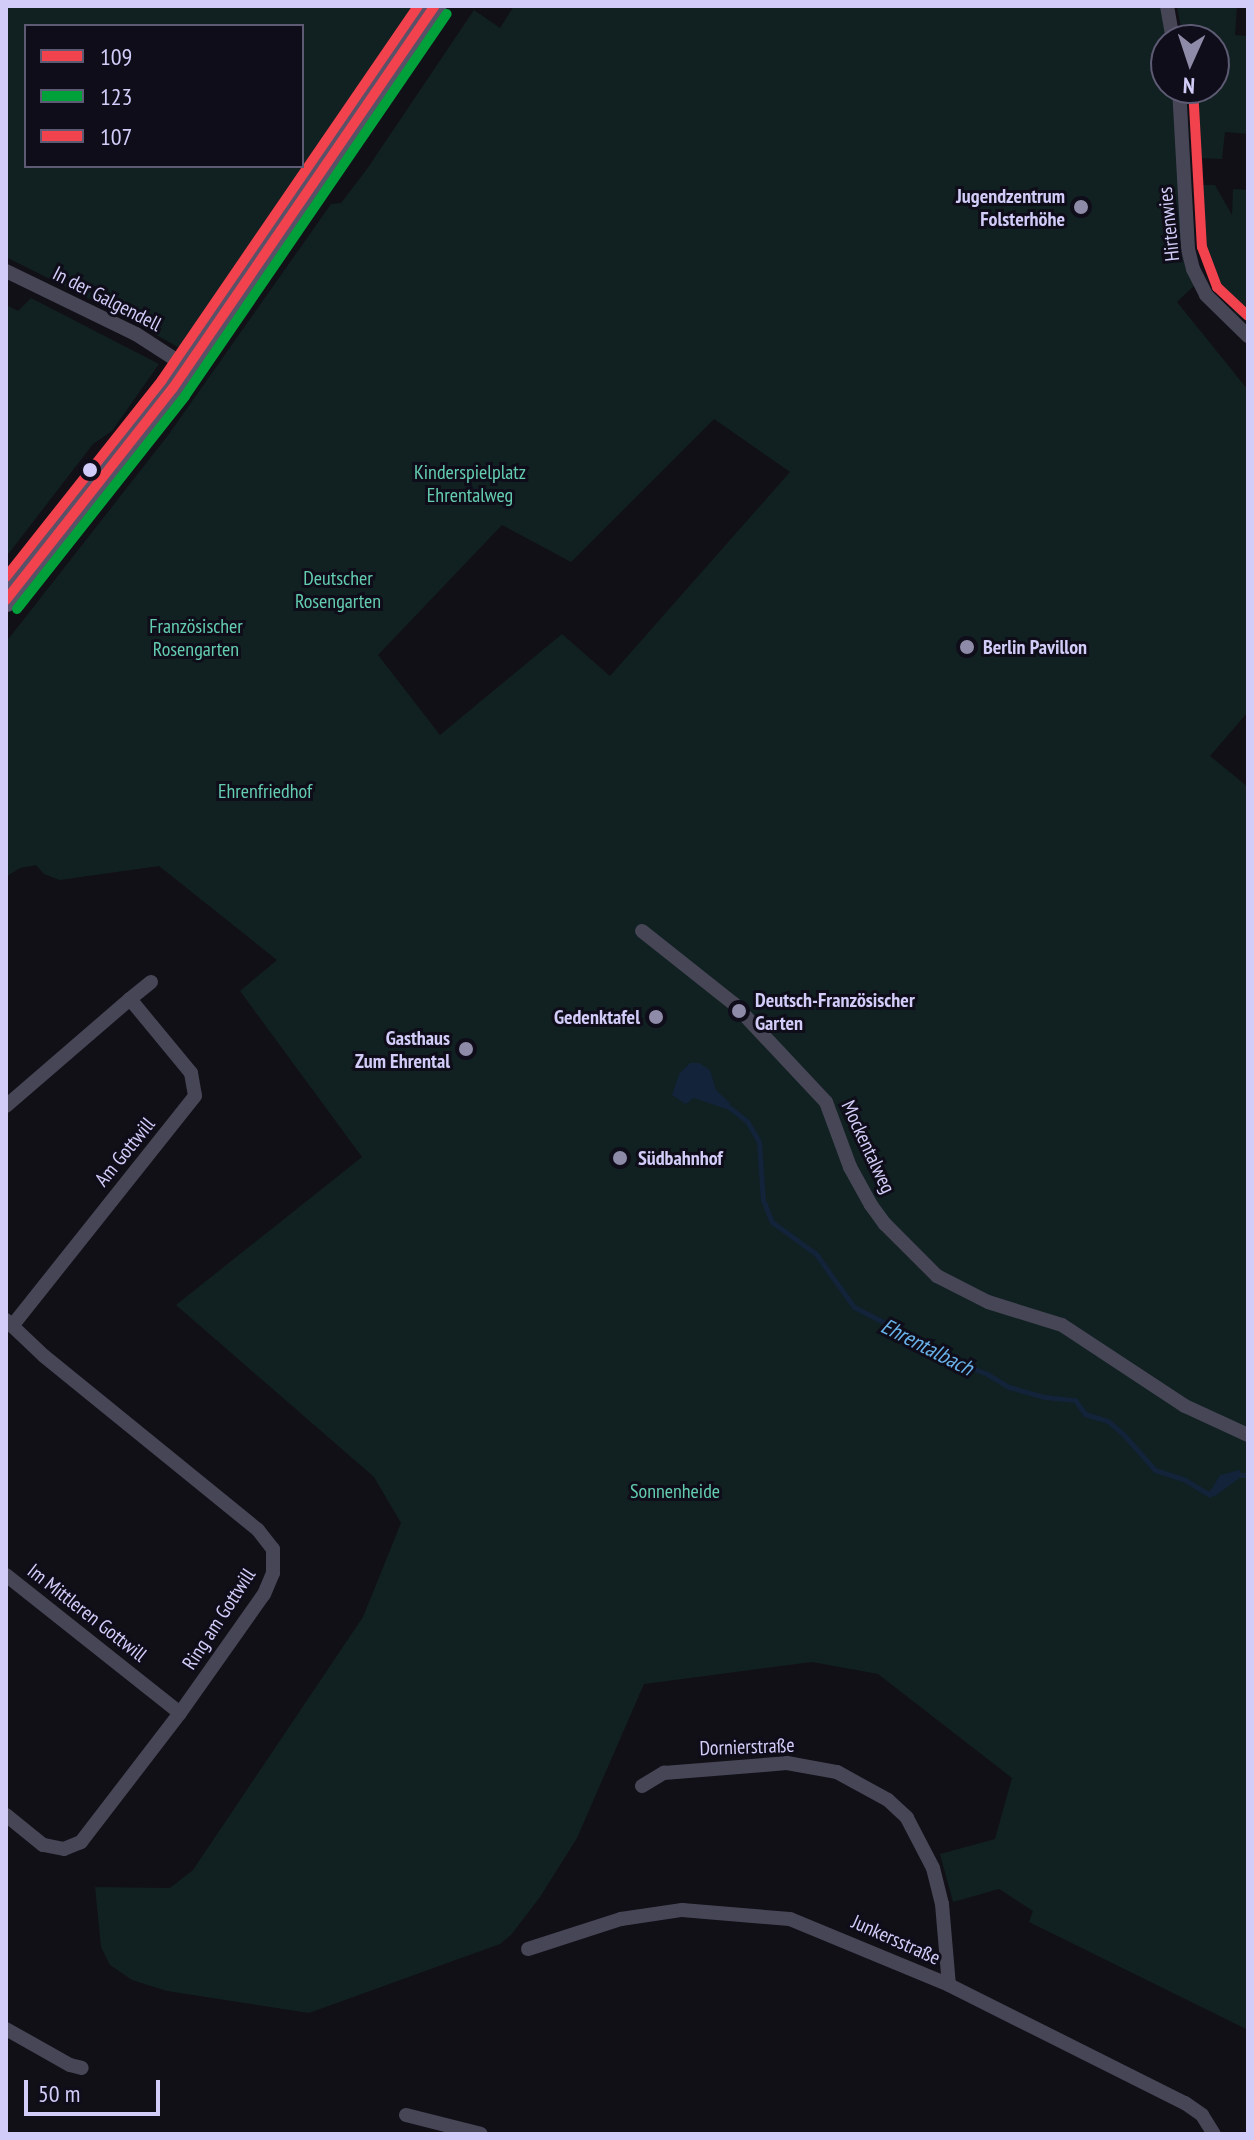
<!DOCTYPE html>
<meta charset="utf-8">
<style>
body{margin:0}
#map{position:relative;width:1254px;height:2140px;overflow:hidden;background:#111017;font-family:"PT Sans Narrow",sans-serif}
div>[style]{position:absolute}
.green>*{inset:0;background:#112021}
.water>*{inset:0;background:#13233a}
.stream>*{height:5px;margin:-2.5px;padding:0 2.5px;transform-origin:2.5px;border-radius:2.5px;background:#13233a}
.street>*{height:14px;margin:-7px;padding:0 7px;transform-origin:7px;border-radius:7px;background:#474657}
.primary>*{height:24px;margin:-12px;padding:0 12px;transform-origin:12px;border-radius:12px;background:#585167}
.bus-1>*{height:10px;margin:-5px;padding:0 5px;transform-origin:5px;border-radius:5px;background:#f1424e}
.bus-2>*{height:10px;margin:-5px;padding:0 5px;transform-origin:5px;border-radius:5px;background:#00a13a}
.bus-3>*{height:10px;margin:-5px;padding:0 5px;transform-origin:5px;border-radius:5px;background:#f1424e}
.dots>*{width:22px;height:22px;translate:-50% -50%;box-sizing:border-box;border:4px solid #0f0d1a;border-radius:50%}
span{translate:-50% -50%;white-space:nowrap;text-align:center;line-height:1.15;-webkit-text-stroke:6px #0f0d1a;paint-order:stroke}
.poi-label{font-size:20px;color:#d1cdf8;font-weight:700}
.right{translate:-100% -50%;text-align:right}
.left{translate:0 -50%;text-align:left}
.street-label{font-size:20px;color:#d1cdf8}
.park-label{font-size:20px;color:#64cdb0}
.water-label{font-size:22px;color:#69b2ea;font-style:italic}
.frame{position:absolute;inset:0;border:8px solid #d1cdf8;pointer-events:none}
.legend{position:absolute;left:24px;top:24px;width:280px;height:144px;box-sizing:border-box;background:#0f0d1a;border:2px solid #5d5a73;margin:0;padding:10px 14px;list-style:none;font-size:24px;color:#d1cdf8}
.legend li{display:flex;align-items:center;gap:16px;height:40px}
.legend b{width:40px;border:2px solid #5d5a73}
.north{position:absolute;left:1150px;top:24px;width:80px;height:80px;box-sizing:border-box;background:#0f0d1a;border:2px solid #5d5a73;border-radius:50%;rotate:183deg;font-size:22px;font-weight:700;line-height:32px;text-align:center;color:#d1cdf8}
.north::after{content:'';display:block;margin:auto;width:28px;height:36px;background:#8e8ba9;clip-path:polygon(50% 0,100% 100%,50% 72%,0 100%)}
.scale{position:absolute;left:24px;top:2080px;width:136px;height:36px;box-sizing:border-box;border:4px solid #d1cdf8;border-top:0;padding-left:10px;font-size:24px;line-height:28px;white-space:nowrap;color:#d1cdf8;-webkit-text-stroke:6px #0f0d1a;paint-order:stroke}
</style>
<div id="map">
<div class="green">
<i style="clip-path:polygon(evenodd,6px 6px,417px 6px,250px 256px,183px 350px,116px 312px,6px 257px,6px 6px,26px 26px,302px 26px,302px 166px,26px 166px,26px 26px)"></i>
<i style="clip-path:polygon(evenodd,514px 6px,1167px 6px,1166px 88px,1179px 88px,1198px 282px,1177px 302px,1248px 390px,1248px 712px,1210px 756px,1248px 787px,1248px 2030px,1029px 1922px,1033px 1911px,999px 1889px,953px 1902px,940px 1854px,995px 1839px,1012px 1778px,878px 1674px,812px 1662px,644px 1684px,577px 1838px,540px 1897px,511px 1935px,500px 1944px,309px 2013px,167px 1991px,132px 1980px,110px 1965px,101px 1947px,95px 1887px,170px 1888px,193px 1870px,363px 1617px,401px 1523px,374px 1477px,176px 1305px,362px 1157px,240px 991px,277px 960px,159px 866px,60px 880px,44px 874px,36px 865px,20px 868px,6px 877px,6px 642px,169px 434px,331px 204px,341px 203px,367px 169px,474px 10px,500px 28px,514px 6px,714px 419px,790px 472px,610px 676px,562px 634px,440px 735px,378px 655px,502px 525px,571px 562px,714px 419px)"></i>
<i style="clip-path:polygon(1177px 6px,1237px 6px,1235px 35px,1248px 36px,1248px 134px,1225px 132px,1222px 159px,1196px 158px,1190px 88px,1214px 88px,1214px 40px,1183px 40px)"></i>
<i style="clip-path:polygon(1199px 185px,1215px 185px,1232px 215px,1233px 189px,1248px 190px,1248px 322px,1236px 314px,1211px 278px,1201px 248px)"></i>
<i style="clip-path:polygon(31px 298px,159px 364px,112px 431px,93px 444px,6px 557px,6px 305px,18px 311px)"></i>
</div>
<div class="water">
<i style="clip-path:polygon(690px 1063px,699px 1063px,710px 1070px,716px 1090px,730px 1103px,726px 1109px,694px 1098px,686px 1104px,672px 1095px,679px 1074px)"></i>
<i style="clip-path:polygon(1240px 1470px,1241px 1477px,1215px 1496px,1203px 1495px,1211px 1490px,1220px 1475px)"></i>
</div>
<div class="stream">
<i style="left:725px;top:1104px;width:28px;rotate:38deg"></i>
<i style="left:747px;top:1121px;width:24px;rotate:60deg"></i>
<i style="left:759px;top:1142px;width:58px;rotate:86.1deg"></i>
<i style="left:763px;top:1200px;width:24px;rotate:68deg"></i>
<i style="left:772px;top:1222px;width:54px;rotate:36deg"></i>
<i style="left:816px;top:1254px;width:65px;rotate:54.4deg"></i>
<i style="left:854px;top:1307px;width:46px;rotate:27.1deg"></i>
<i style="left:895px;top:1328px;width:33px;rotate:38deg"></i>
<i style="left:921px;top:1348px;width:71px;rotate:21.5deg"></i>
<i style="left:987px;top:1374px;width:26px;rotate:31deg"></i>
<i style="left:1009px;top:1387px;width:37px;rotate:16deg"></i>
<i style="left:1045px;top:1397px;width:30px;rotate:6deg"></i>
<i style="left:1075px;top:1400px;width:17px;rotate:54deg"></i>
<i style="left:1085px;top:1414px;width:24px;rotate:17deg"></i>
<i style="left:1108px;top:1421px;width:21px;rotate:41deg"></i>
<i style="left:1124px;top:1435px;width:47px;rotate:48.5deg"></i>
<i style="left:1155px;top:1470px;width:32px;rotate:18deg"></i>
<i style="left:1185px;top:1480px;width:29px;rotate:31deg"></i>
<i style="left:1236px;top:1475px;width:12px"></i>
</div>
<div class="street">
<i style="left:1167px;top:6px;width:35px;rotate:80deg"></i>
<i style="left:1179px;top:88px;width:161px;rotate:86.8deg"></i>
<i style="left:1188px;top:249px;width:21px;rotate:76deg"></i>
<i style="left:1193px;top:269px;width:29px;rotate:63deg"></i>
<i style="left:1206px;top:295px;width:59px;rotate:44.3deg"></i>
<i style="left:6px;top:271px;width:144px;rotate:25.9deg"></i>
<i style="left:136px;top:334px;width:61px;rotate:32.9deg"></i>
<i style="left:642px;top:931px;width:117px;rotate:38.4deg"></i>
<i style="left:734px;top:1004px;width:134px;rotate:46.8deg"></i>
<i style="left:826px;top:1102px;width:69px;rotate:69.7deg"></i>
<i style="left:850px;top:1167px;width:43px;rotate:61.1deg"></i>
<i style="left:871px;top:1205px;width:24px;rotate:54deg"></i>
<i style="left:885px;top:1224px;width:74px;rotate:45deg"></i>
<i style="left:937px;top:1276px;width:57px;rotate:27deg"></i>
<i style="left:988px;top:1302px;width:77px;rotate:17.3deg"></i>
<i style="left:1062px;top:1325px;width:147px;rotate:33.4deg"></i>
<i style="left:1185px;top:1406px;width:69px;rotate:24.7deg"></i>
<i style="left:130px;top:999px;width:27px;rotate:-39deg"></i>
<i style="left:6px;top:1106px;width:164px;rotate:-40.8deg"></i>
<i style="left:130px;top:999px;width:96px;rotate:50.5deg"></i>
<i style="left:191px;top:1073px;width:23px;rotate:80deg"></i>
<i style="left:195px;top:1096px;width:294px;rotate:128.5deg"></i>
<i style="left:6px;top:1320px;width:52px;rotate:43.5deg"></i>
<i style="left:44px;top:1356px;width:276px;rotate:39.1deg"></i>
<i style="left:258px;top:1530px;width:24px;rotate:52deg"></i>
<i style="left:273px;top:1549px;width:24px;rotate:90deg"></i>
<i style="left:273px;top:1573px;width:23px;rotate:113deg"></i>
<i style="left:264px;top:1594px;width:146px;rotate:125.2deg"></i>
<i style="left:180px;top:1713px;width:163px;rotate:127.5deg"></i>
<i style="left:81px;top:1842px;width:18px;rotate:158deg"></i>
<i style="left:64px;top:1849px;width:21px;rotate:-169deg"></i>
<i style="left:43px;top:1845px;width:48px;rotate:-141deg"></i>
<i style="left:6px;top:1575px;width:222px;rotate:38.4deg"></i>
<i style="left:642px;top:1786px;width:26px;rotate:-31deg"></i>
<i style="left:664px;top:1773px;width:123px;rotate:-4.6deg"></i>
<i style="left:787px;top:1763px;width:51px;rotate:10.2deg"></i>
<i style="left:837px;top:1772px;width:58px;rotate:28.8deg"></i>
<i style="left:888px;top:1800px;width:26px;rotate:43deg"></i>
<i style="left:907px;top:1818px;width:56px;rotate:62.5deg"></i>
<i style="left:933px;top:1868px;width:37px;rotate:76deg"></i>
<i style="left:942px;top:1904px;width:81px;rotate:85.1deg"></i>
<i style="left:528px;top:1949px;width:98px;rotate:-17.9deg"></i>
<i style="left:621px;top:1919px;width:62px;rotate:-8.4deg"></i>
<i style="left:682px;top:1910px;width:108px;rotate:4.8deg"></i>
<i style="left:790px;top:1919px;width:172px;rotate:22.5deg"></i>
<i style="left:949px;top:1985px;width:264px;rotate:26.6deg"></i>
<i style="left:1185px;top:2103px;width:21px;rotate:35deg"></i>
<i style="left:1202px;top:2115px;width:22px;rotate:58deg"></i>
<i style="left:6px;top:2029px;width:73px;rotate:29.4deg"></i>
<i style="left:70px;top:2065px;width:12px;rotate:14deg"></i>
<i style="left:406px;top:2115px;width:77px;rotate:14.2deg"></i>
</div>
<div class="primary">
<i style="left:6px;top:600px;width:270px;rotate:-51.8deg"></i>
<i style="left:173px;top:388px;width:463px;rotate:-55.6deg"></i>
</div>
<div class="bus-1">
<i style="left:6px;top:600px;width:270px;rotate:-51.8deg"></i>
<i style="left:173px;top:388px;width:463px;rotate:-55.6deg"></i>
</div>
<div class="bus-2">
<i style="left:17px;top:609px;width:271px;rotate:-51.7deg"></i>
<i style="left:185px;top:396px;width:463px;rotate:-55.6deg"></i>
</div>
<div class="bus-3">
<i style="left:1193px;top:88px;width:159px;rotate:86.8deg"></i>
<i style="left:1202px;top:247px;width:43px;rotate:69.4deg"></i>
<i style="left:1217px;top:287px;width:42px;rotate:43.1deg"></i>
<i style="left:6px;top:577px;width:251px;rotate:-51.6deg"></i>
<i style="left:162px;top:380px;width:453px;rotate:-55.6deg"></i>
</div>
<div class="dots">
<i style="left:1081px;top:207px;background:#8e8ba9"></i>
<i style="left:90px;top:470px;background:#d1cdf8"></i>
<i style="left:967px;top:647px;background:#8e8ba9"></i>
<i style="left:739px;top:1011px;background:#8e8ba9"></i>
<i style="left:656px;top:1017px;background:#8e8ba9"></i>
<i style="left:466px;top:1049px;background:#8e8ba9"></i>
<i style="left:620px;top:1158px;background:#8e8ba9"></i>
</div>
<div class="poi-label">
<span class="right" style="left:1065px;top:208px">Jugendzentrum<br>Folsterhöhe</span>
<span class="left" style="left:983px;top:647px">Berlin Pavillon</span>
<span class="left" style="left:755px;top:1012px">Deutsch-Französischer<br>Garten</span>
<span class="right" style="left:640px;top:1017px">Gedenktafel</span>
<span class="right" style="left:450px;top:1050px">Gasthaus<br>Zum Ehrental</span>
<span class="left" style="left:638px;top:1158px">Südbahnhof</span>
</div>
<div class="street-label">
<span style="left:1169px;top:224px;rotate:-96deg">Hirtenwies</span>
<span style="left:107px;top:299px;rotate:27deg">In der Galgendell</span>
<span style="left:868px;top:1147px;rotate:65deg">Mockentalweg</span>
<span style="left:125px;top:1152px;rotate:-51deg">Am Gottwill</span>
<span style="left:87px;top:1613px;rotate:38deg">Im Mittleren Gottwill</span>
<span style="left:219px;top:1619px;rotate:-57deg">Ring am Gottwill</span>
<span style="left:747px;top:1747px;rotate:-2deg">Dornierstraße</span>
<span style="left:896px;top:1940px;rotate:24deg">Junkersstraße</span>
</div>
<div class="park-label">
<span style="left:470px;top:484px">Kinderspielplatz<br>Ehrentalweg</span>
<span style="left:338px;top:590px">Deutscher<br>Rosengarten</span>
<span style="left:196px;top:638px">Französischer<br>Rosengarten</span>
<span style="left:265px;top:791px">Ehrenfriedhof</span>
<span style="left:675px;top:1491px">Sonnenheide</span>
</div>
<div class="water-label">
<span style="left:927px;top:1347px;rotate:27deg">Ehrentalbach</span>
</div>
<div class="frame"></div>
<ul class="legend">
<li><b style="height:10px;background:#f1424e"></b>109</li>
<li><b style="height:10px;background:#00a13a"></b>123</li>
<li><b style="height:10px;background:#f1424e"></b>107</li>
</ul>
<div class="north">N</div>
<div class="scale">50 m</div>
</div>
